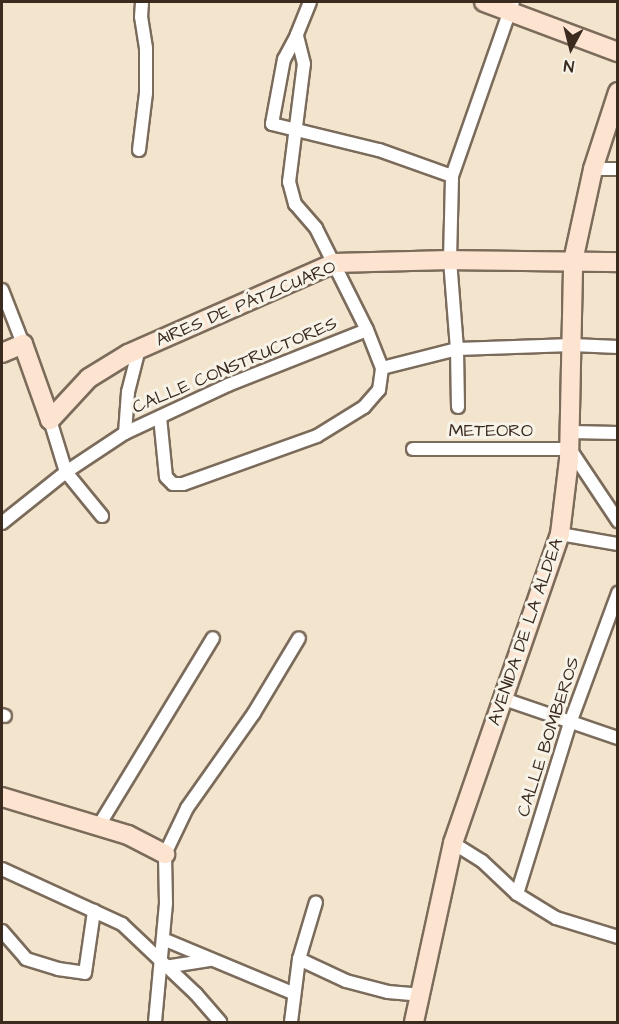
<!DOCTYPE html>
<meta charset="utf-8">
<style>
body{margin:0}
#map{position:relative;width:619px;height:1024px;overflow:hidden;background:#f3e5cd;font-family:"Architects Daughter",sans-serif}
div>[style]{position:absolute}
.roads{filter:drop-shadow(2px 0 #7b6b5b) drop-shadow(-2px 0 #7b6b5b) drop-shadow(0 2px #7b6b5b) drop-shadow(0 -2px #7b6b5b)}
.street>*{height:12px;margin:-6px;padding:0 6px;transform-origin:6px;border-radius:6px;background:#fff}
.secondary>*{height:18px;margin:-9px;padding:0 9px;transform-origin:9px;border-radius:9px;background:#fde4d1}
span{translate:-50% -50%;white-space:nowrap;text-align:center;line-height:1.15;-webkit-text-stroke:6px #f7f3e8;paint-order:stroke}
.street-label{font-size:18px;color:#3b2a1e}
.frame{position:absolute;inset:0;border:3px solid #3b2a1e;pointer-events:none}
.north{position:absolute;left:541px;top:18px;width:60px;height:60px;-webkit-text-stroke:4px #f7f3e8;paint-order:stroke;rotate:187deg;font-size:16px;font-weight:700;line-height:24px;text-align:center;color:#3b2a1e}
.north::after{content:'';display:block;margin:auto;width:21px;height:27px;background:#3b2a1e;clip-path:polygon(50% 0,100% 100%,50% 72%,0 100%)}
</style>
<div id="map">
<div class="roads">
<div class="street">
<i style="left:310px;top:2px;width:35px;rotate:112deg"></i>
<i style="left:297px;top:35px;width:27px;rotate:118deg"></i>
<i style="left:284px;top:59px;width:66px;rotate:100.5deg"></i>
<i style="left:272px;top:124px;width:110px;rotate:13.7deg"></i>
<i style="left:379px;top:150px;width:77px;rotate:19.6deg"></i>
<i style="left:139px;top:150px;width:57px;rotate:-83deg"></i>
<i style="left:146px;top:93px;width:45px;rotate:-90deg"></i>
<i style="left:146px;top:48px;width:31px;rotate:-99deg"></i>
<i style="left:141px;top:17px;width:15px;rotate:-86deg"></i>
<i style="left:593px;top:169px;width:25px"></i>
<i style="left:2px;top:290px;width:58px;rotate:68.7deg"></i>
<i style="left:382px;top:368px;width:77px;rotate:-14.2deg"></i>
<i style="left:457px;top:349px;width:115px;rotate:-2deg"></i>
<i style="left:572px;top:345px;width:46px;rotate:2.5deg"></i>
<i style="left:458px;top:407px;width:58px;rotate:-91deg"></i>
<i style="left:457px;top:349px;width:89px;rotate:-94.5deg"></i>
<i style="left:450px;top:260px;width:84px;rotate:-88.6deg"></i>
<i style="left:452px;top:176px;width:184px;rotate:-70.7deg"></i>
<i style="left:160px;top:417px;width:60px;rotate:84.3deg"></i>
<i style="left:166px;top:477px;width:10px;rotate:45deg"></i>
<i style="left:173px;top:484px;width:10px"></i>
<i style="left:183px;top:484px;width:142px;rotate:-19.7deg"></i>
<i style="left:317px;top:436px;width:55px;rotate:-31.7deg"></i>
<i style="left:364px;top:407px;width:23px;rotate:-49deg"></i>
<i style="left:379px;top:390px;width:22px;rotate:-82deg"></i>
<i style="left:382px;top:368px;width:41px;rotate:-111.5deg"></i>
<i style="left:367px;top:330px;width:114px;rotate:-116.6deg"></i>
<i style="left:316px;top:228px;width:32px;rotate:-131deg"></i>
<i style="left:295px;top:204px;width:23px;rotate:-105deg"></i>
<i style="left:289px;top:182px;width:119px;rotate:-82.8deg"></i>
<i style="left:304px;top:64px;width:30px;rotate:-104deg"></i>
<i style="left:50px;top:420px;width:54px;rotate:72.9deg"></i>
<i style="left:66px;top:472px;width:57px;rotate:50.7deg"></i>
<i style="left:570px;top:432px;width:48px;rotate:1.2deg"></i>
<i style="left:125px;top:433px;width:41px;rotate:-85.8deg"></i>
<i style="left:128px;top:392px;width:44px;rotate:-75.7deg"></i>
<i style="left:413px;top:449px;width:157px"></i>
<i style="left:570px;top:449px;width:87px;rotate:56.3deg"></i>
<i style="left:2px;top:523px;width:82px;rotate:-38.6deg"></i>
<i style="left:66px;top:472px;width:71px;rotate:-33.5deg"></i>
<i style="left:125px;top:433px;width:114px;rotate:-25deg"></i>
<i style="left:228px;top:385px;width:149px;rotate:-21.6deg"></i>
<i style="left:560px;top:534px;width:59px;rotate:9.8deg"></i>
<i style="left:504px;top:699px;width:120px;rotate:18.9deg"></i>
<i style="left:2px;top:715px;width:3px;rotate:18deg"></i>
<i style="left:98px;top:827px;width:221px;rotate:-58.7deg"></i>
<i style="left:453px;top:843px;width:34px;rotate:32deg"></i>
<i style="left:482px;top:861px;width:48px;rotate:43.3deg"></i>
<i style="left:517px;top:894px;width:46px;rotate:31.6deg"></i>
<i style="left:556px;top:918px;width:65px;rotate:17deg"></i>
<i style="left:2px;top:869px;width:132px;rotate:24.6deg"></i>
<i style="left:122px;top:924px;width:102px;rotate:43.4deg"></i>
<i style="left:196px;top:994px;width:37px;rotate:49deg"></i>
<i style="left:517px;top:894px;width:179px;rotate:-72.8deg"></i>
<i style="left:570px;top:723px;width:139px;rotate:-69.7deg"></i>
<i style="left:2px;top:931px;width:37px;rotate:49deg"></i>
<i style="left:26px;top:959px;width:34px;rotate:17deg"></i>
<i style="left:58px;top:969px;width:27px;rotate:8deg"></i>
<i style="left:85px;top:973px;width:63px;rotate:-81.7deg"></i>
<i style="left:163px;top:939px;width:141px;rotate:22.6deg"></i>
<i style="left:299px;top:959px;width:52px;rotate:25.1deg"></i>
<i style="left:346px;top:981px;width:43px;rotate:14.7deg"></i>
<i style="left:388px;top:992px;width:32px;rotate:5deg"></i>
<i style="left:165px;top:967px;width:45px;rotate:-9deg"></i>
<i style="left:155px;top:1022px;width:120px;rotate:-84.7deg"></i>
<i style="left:166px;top:903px;width:49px;rotate:-91.2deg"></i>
<i style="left:165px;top:854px;width:51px;rotate:-64.4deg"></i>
<i style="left:187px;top:808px;width:116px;rotate:-54.8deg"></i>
<i style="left:254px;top:713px;width:87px;rotate:-59deg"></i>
<i style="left:291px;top:1022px;width:64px;rotate:-82.8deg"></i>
<i style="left:299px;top:959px;width:59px;rotate:-73.4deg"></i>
</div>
<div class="secondary">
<i style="left:484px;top:2px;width:143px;rotate:20.5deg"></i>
<i style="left:2px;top:353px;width:23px;rotate:-23deg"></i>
<i style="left:23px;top:344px;width:81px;rotate:70.4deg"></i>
<i style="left:50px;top:420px;width:57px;rotate:-47.1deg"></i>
<i style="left:89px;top:378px;width:46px;rotate:-31.6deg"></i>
<i style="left:128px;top:354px;width:225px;rotate:-23.8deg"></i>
<i style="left:334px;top:263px;width:116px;rotate:-1.5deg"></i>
<i style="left:450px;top:260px;width:168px;rotate:0.7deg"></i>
<i style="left:2px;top:797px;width:132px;rotate:16.8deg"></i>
<i style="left:128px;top:835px;width:42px;rotate:27.2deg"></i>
<i style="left:414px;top:1022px;width:183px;rotate:-77.7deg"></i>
<i style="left:453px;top:843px;width:327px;rotate:-70.9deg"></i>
<i style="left:560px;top:534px;width:75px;rotate:-83.1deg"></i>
<i style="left:569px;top:460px;width:199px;rotate:-88.8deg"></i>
<i style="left:573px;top:261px;width:94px;rotate:-77.7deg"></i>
<i style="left:593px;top:169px;width:81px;rotate:-72deg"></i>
</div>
</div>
<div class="street-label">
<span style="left:246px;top:304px;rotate:-23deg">AIRES DE PÁTZCUARO</span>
<span style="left:235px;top:366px;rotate:-23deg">CALLE CONSTRUCTORES</span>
<span style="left:491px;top:431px">METEORO</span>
<span style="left:526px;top:632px;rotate:-71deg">AVENIDA DE LA ALDEA</span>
<span style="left:549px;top:737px;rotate:-72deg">CALLE BOMBEROS</span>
</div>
<div class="frame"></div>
<div class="north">N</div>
</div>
